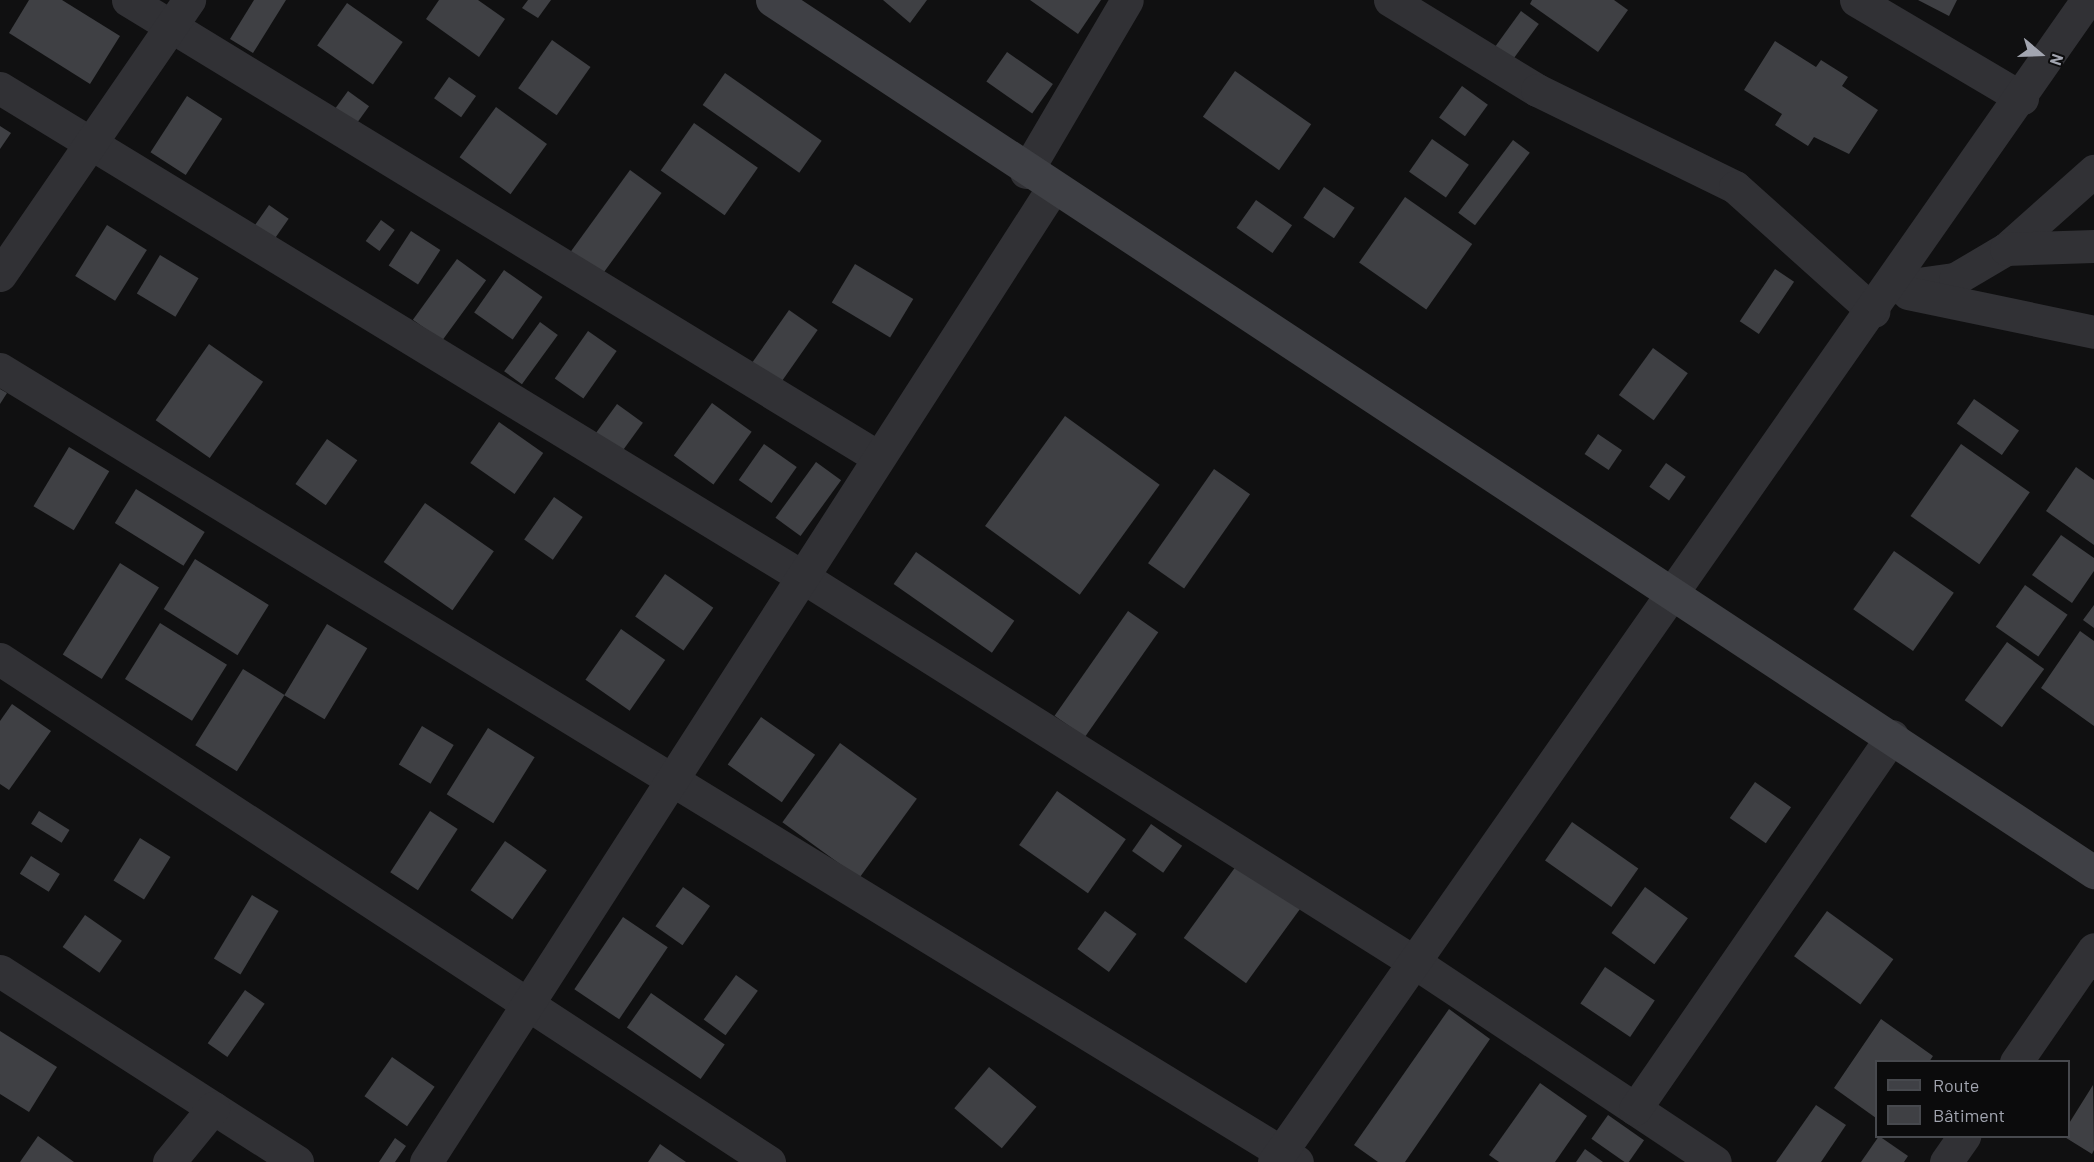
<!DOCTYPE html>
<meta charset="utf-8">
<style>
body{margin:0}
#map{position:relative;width:2094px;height:1162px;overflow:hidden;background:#101011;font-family:Barlow,sans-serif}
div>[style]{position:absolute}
.building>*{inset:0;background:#3f4044;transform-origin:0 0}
.street>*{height:33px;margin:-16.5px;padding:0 16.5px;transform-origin:16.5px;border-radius:16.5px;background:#313135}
.secondary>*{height:33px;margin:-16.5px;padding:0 16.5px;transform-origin:16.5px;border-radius:16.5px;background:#3f4045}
span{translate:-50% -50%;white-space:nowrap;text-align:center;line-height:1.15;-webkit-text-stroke:4.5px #0b0b0c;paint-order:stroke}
.legend{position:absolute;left:1875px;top:1060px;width:195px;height:78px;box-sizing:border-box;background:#0b0b0c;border:2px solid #47494e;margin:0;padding:8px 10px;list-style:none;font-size:18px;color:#a2a5b0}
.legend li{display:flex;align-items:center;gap:12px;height:30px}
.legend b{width:30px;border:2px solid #47494e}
.north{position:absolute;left:2010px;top:24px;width:60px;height:60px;-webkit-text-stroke:4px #0b0b0c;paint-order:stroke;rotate:109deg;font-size:16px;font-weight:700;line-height:24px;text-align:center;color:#a2a5b0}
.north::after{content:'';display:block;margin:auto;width:21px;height:27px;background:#a2a5b0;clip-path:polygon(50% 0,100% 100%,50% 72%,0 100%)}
</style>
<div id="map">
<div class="building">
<i style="clip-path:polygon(29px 0,62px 0,120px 36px,90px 84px,9px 33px)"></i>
<i style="clip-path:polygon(254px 0,286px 0,253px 53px,230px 39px)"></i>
<i style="clip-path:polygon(439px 0,478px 0,505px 19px,479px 57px,426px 19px)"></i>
<i style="clip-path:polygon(528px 0,551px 0,538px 18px,522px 8px)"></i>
<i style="clip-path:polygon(883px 0,927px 0,910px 23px)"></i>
<i style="clip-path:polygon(1030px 0,1101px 0,1078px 34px)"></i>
<i style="clip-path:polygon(1532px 0,1614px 0,1628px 10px,1598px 52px,1530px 4px)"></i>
<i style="clip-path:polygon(1918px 0,1957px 0,1949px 16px)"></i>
<i style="left:347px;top:3px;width:68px;height:52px;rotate:35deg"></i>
<i style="left:1521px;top:11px;width:22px;height:45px;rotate:36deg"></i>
<i style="left:552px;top:40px;width:47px;height:59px;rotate:35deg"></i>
<i style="clip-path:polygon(1775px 41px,1816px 67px,1821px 60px,1848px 77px,1842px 86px,1878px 110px,1849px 154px,1814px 137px,1808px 146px,1775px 125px,1782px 114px,1744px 90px)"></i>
<i style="left:1007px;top:52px;width:56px;height:36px;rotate:35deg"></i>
<i style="left:1235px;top:71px;width:93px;height:56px;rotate:35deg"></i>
<i style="left:725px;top:73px;width:118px;height:39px;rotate:35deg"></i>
<i style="left:449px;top:77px;width:33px;height:26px;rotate:35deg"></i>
<i style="left:1462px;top:86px;width:32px;height:39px;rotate:36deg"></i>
<i style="left:348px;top:91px;width:26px;height:27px;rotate:36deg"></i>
<i style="left:187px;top:96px;width:42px;height:67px;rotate:33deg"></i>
<i style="left:496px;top:107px;width:63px;height:62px;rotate:36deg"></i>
<i style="left:694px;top:123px;width:78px;height:58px;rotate:35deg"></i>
<i style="clip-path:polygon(0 126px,11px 133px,0 149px)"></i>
<i style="left:1432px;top:139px;width:45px;height:40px;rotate:35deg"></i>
<i style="left:1513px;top:140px;width:21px;height:91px;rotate:37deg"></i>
<i style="left:630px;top:170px;width:39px;height:105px;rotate:36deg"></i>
<i style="left:1324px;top:187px;width:37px;height:37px;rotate:34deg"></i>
<i style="left:1405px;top:197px;width:82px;height:80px;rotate:35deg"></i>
<i style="left:1256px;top:200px;width:44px;height:34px;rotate:35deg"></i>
<i style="left:269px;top:205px;width:24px;height:29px;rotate:35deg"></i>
<i style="left:381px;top:220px;width:17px;height:26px;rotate:36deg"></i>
<i style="left:107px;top:225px;width:47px;height:60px;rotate:32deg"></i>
<i style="left:411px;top:231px;width:35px;height:41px;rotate:33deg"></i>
<i style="left:160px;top:255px;width:45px;height:45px;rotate:31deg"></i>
<i style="left:457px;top:259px;width:36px;height:75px;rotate:36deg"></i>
<i style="left:855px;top:264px;width:68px;height:45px;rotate:31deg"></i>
<i style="left:1775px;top:269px;width:23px;height:63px;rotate:34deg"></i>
<i style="left:504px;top:270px;width:47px;height:52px;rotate:35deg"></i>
<i style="left:789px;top:310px;width:35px;height:68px;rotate:35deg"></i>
<i style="left:540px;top:322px;width:22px;height:61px;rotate:36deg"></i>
<i style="left:588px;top:331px;width:35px;height:58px;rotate:35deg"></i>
<i style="left:209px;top:344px;width:66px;height:93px;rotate:35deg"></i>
<i style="left:1653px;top:348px;width:43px;height:58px;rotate:36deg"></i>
<i style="clip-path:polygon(0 389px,7px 393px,0 404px)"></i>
<i style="left:1974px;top:399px;width:55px;height:30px;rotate:35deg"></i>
<i style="left:712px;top:403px;width:49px;height:65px;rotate:36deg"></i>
<i style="left:617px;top:404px;width:32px;height:38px;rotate:36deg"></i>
<i style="left:1065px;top:416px;width:117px;height:136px;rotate:36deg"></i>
<i style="left:499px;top:422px;width:54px;height:50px;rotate:35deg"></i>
<i style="left:1598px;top:434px;width:29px;height:24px;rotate:34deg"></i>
<i style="left:327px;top:439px;width:37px;height:55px;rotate:35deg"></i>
<i style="left:764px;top:444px;width:40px;height:44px;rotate:35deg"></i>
<i style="left:1961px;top:444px;width:84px;height:88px;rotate:35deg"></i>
<i style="left:69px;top:447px;width:47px;height:69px;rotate:31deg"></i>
<i style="left:816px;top:462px;width:31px;height:69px;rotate:36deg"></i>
<i style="left:1666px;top:463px;width:24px;height:29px;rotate:35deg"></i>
<i style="clip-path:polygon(2076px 467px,2094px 480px,2094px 545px,2046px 511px)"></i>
<i style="left:1214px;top:469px;width:44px;height:115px;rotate:35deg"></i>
<i style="left:136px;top:489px;width:81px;height:40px;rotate:32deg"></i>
<i style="left:554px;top:497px;width:35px;height:52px;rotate:35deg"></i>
<i style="left:425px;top:503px;width:84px;height:72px;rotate:35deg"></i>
<i style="clip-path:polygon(2061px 535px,2094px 558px,2094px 571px,2072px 603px,2032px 575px)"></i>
<i style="left:1894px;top:551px;width:73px;height:71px;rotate:35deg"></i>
<i style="left:916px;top:552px;width:120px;height:39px;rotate:35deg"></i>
<i style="left:195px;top:559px;width:87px;height:59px;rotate:32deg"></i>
<i style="left:120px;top:563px;width:46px;height:108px;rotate:32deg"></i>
<i style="left:665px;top:574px;width:59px;height:52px;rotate:35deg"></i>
<i style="left:2025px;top:585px;width:52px;height:51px;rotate:35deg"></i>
<i style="clip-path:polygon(2094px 605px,2094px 628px,2083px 620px)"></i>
<i style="left:1128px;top:611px;width:37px;height:128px;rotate:35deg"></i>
<i style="left:160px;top:623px;width:79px;height:66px;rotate:32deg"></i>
<i style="left:327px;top:624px;width:47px;height:83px;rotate:31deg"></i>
<i style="left:621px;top:629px;width:54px;height:62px;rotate:35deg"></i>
<i style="clip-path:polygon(2080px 631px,2094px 641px,2094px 726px,2041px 688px)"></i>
<i style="left:2007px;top:642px;width:46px;height:72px;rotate:36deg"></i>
<i style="left:243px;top:669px;width:49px;height:90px;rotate:32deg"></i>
<i style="clip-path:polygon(12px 704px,51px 731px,9px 790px,0 784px,0 721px)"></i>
<i style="left:761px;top:717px;width:66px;height:58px;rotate:35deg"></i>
<i style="left:422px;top:726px;width:37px;height:45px;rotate:31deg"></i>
<i style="left:488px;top:728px;width:55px;height:78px;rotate:32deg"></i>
<i style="left:840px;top:743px;width:95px;height:98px;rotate:36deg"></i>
<i style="left:1755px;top:782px;width:44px;height:44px;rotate:35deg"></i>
<i style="left:1057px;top:791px;width:84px;height:66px;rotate:35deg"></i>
<i style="left:39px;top:811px;width:36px;height:15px;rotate:32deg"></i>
<i style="left:430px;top:811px;width:33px;height:73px;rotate:33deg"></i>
<i style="left:1572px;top:822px;width:81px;height:47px;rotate:35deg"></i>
<i style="left:1151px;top:824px;width:38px;height:33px;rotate:35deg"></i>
<i style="left:140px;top:838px;width:36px;height:50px;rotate:32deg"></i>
<i style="left:505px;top:841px;width:51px;height:60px;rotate:35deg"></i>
<i style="left:31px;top:856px;width:34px;height:21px;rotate:32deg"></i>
<i style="left:1239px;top:862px;width:77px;height:94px;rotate:36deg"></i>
<i style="left:683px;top:887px;width:33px;height:48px;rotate:35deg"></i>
<i style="left:1645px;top:887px;width:53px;height:57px;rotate:36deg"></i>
<i style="left:252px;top:895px;width:31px;height:74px;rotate:31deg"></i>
<i style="left:1105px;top:911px;width:39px;height:47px;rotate:36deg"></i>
<i style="left:1827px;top:911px;width:82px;height:56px;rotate:36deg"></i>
<i style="left:85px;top:915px;width:45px;height:39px;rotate:35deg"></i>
<i style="left:623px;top:917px;width:54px;height:87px;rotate:34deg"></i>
<i style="left:1605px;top:967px;width:60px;height:44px;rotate:34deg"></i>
<i style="left:736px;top:975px;width:27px;height:55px;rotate:36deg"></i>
<i style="left:245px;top:990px;width:24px;height:65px;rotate:35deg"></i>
<i style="left:651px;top:993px;width:90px;height:42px;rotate:35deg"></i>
<i style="clip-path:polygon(1449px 1009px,1490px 1039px,1405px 1162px,1378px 1162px,1354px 1145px)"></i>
<i style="clip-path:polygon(1881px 1019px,1933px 1056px,1929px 1062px,1876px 1062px,1876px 1118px,1834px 1088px)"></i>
<i style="clip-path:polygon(0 1031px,57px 1067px,29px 1112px,0 1094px)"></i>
<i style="left:392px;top:1057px;width:52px;height:48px;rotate:35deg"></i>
<i style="left:989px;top:1067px;width:62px;height:54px;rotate:40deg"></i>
<i style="clip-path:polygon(1540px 1083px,1587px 1116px,1555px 1162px,1499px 1162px,1489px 1155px)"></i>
<i style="clip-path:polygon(2093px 1085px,2094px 1150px,2092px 1154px,2063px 1136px,2068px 1136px,2068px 1125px)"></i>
<i style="clip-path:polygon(1816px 1105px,1846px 1125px,1821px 1162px,1776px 1162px)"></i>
<i style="left:1608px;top:1115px;width:44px;height:29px;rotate:35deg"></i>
<i style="clip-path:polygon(38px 1136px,74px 1162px,20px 1162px)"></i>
<i style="clip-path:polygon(1879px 1136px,1908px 1156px,1904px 1162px,1861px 1162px)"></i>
<i style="clip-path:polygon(395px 1138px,406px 1146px,395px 1162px,379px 1162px)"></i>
<i style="clip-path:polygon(660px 1144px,686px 1162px,648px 1162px)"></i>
<i style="clip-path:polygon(1585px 1149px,1603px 1162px,1576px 1162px)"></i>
</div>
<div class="street">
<i style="left:128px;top:0;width:878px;rotate:31.36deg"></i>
<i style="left:1390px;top:0;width:172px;rotate:31.5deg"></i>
<i style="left:1537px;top:90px;width:220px;rotate:26.1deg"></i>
<i style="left:1735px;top:187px;width:186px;rotate:41.9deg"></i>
<i style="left:1856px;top:0;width:193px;rotate:30.6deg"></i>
<i style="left:0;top:88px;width:944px;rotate:31.35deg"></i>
<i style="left:806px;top:579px;width:719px;rotate:32.21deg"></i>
<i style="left:1414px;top:962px;width:361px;rotate:33.6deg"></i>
<i style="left:1026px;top:172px;width:199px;rotate:-59.6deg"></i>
<i style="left:2006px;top:249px;width:118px;rotate:-41.6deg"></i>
<i style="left:0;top:275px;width:334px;rotate:-55.5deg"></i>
<i style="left:1889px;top:288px;width:67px;rotate:-7.8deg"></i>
<i style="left:1955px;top:279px;width:59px;rotate:-30.5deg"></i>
<i style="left:2006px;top:249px;width:88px;rotate:-2deg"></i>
<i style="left:1908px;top:293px;width:190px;rotate:11.8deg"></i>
<i style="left:0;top:369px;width:1520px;rotate:31.44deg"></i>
<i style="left:0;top:659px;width:919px;rotate:33.19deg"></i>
<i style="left:0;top:971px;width:353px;rotate:32.7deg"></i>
<i style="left:2016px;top:1062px;width:137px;rotate:-55.4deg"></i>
<i style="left:1635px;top:1109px;width:453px;rotate:-55.4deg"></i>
<i style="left:169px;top:1162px;width:70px;rotate:-50.8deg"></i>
<i style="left:426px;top:1162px;width:1157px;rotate:-57.24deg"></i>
<i style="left:1274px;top:1162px;width:1418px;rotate:-55.02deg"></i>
<i style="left:1946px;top:1162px;width:32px;rotate:-55deg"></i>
</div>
<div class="secondary">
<i style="left:772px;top:0;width:1584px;rotate:33.41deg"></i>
</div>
<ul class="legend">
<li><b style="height:8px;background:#3f4045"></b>Route</li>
<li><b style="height:16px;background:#3f4044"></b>Bâtiment</li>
</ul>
<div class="north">N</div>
</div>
